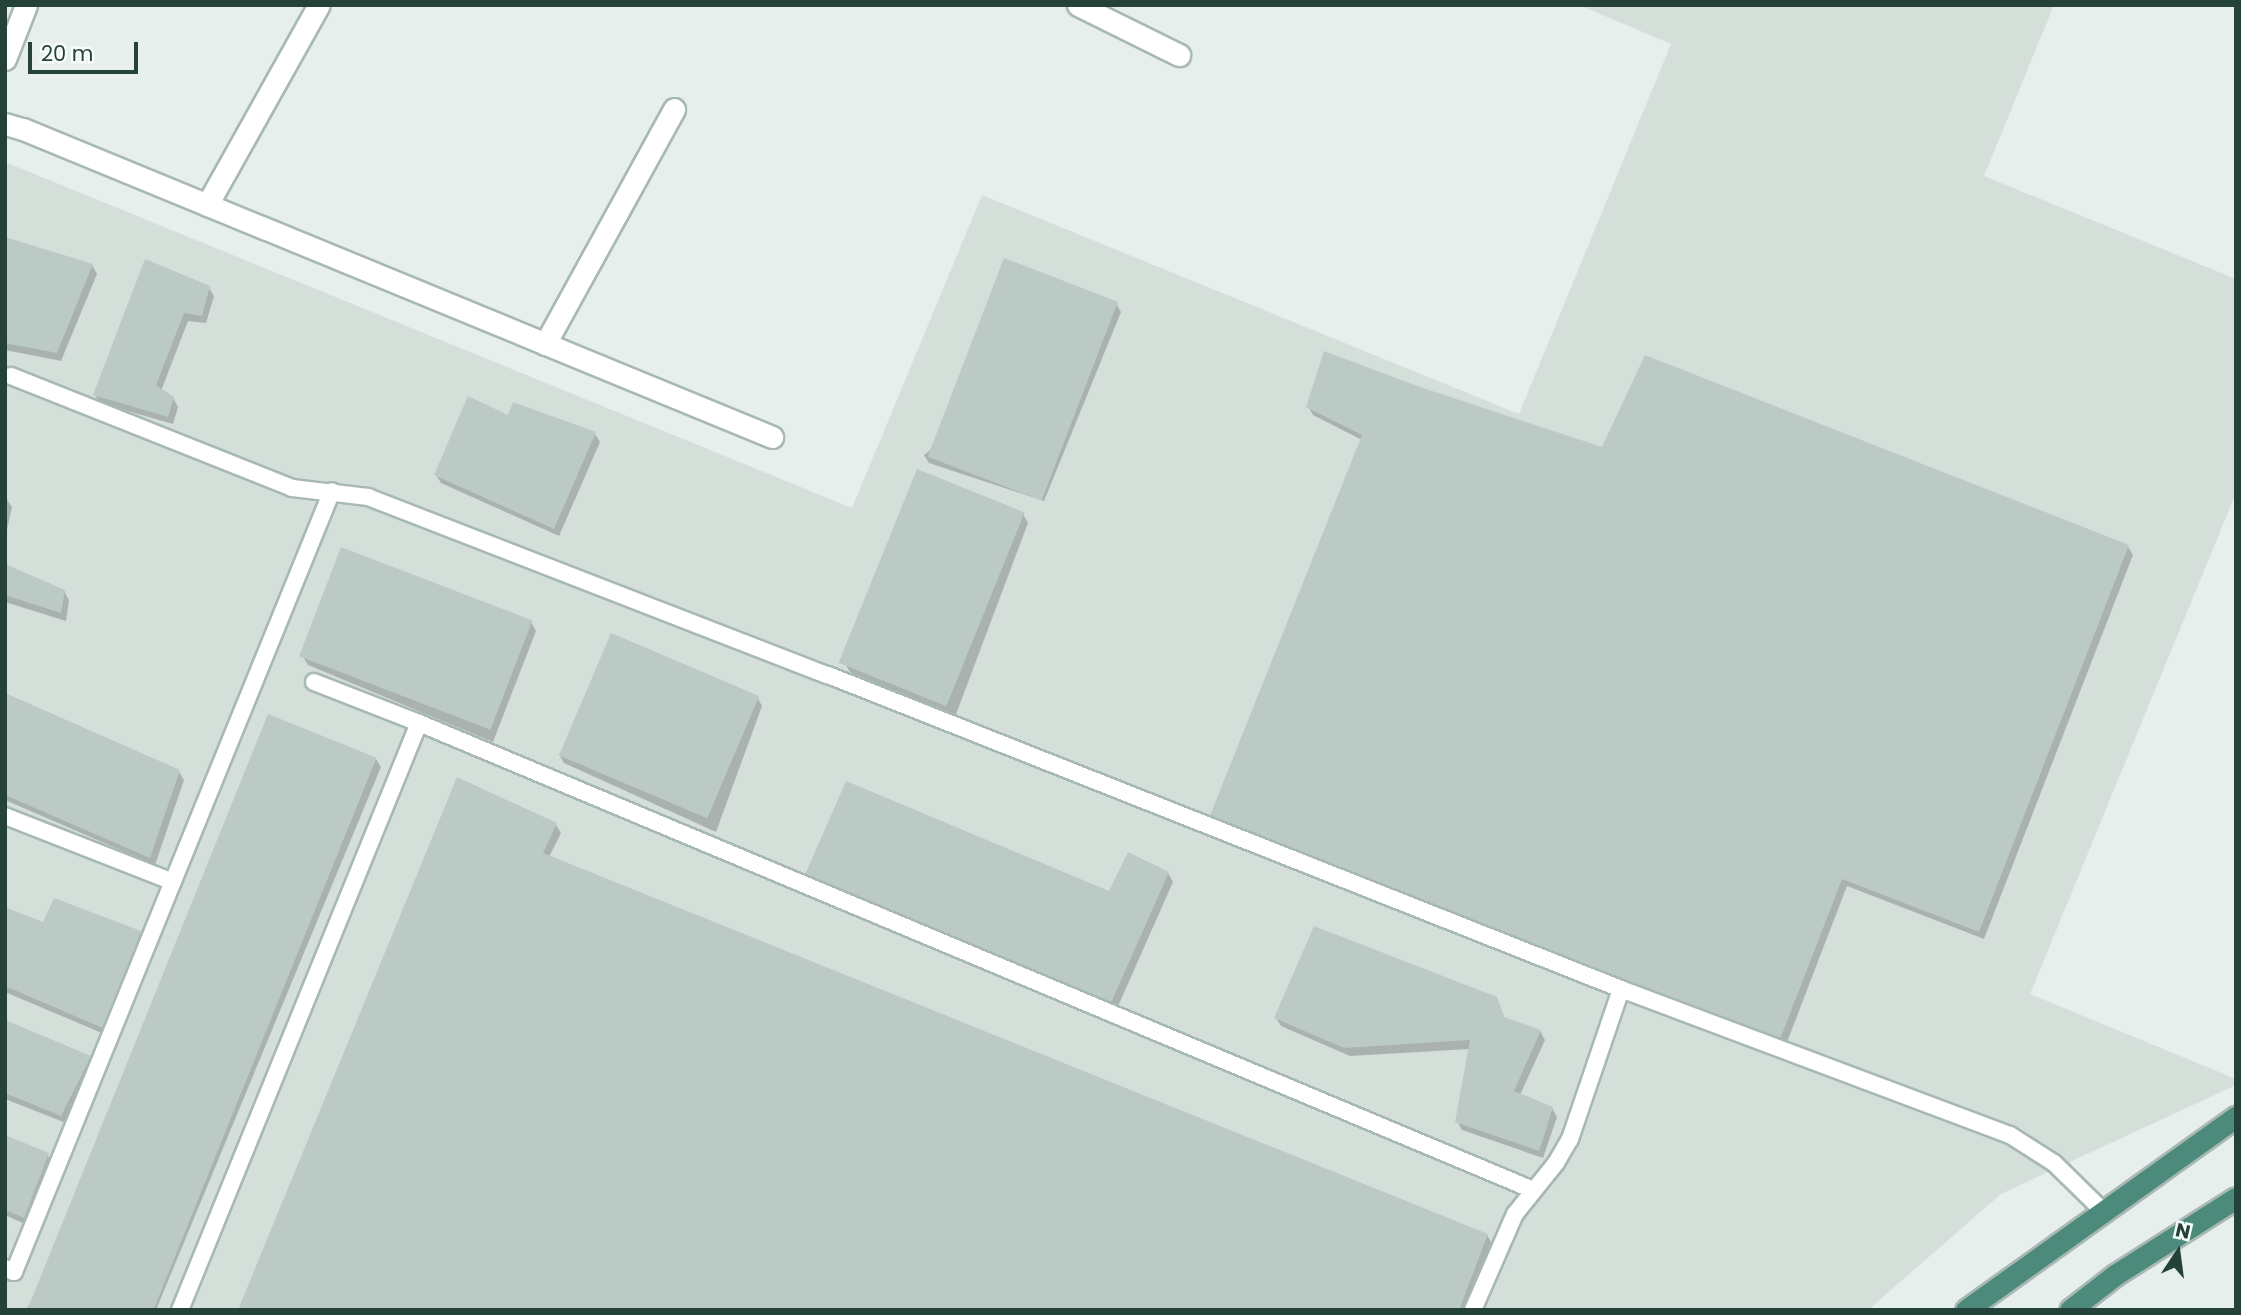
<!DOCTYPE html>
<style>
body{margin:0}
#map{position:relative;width:2241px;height:1315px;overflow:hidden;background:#e6efeb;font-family:Poppins,sans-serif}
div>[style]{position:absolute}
.built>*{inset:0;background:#d4dfda}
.shadow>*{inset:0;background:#0003}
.building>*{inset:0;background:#bbcac4;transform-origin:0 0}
.roads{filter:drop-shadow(2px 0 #a8b8b2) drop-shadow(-2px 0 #a8b8b2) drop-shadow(0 2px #a8b8b2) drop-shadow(0 -2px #a8b8b2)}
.service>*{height:16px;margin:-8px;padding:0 8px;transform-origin:8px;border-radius:8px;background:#fff}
.minor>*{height:21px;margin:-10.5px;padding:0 10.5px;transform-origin:10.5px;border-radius:10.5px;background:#fff}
.trunk>*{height:21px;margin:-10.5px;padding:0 10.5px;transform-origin:10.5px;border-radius:10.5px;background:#4c8a7c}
span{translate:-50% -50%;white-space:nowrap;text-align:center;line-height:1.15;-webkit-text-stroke:5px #f7fbf9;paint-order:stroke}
.frame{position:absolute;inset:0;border:7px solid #24423a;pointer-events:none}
.north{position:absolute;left:2143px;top:1217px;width:70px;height:70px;-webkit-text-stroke:5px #f7fbf9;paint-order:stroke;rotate:13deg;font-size:19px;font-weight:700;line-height:28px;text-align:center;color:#24423a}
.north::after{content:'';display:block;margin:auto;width:24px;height:32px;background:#24423a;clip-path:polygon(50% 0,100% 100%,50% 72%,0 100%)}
.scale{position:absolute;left:28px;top:42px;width:110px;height:32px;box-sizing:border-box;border:4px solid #24423a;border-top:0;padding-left:9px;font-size:21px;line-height:24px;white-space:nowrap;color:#24423a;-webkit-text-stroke:5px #f7fbf9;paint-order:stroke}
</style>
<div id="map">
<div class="built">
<i style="clip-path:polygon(1579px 5px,2054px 5px,1984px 176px,2236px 279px,2236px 493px,2030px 994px,2236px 1079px,2236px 1085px,2001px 1194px,1868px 1310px,5px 1310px,5px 162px,852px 508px,982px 195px,1519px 414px,1671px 44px)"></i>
</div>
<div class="shadow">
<i style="clip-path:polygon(5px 239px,92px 265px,97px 274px,61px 361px,5px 350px)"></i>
<i style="clip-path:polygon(209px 288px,214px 296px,206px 323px,188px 321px,161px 391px,173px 398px,178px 407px,173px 424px,100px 403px,95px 395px)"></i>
<i style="clip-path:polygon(1116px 303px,1121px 312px,1044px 501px,929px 463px,924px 455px)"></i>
<i style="clip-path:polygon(1423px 390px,1603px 450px,2128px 547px,2133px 555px,1984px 939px,1847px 886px,1784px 1050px,1216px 827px,1362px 440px,1313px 415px,1308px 406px)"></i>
<i style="clip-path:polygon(595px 434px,600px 442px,559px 536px,441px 483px,436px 475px)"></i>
<i style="clip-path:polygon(5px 497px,12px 507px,5px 539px)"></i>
<i style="clip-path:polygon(1023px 514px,1028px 523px,955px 717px,850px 672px,845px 664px)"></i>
<i style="clip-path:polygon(5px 566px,64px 591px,69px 600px,66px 621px,5px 602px)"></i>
<i style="clip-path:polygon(531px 622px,536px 631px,493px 742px,308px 665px,303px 657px)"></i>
<i style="clip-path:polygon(5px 695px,179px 772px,184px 780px,155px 865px,5px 800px)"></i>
<i style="clip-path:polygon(757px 697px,762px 706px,716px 832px,564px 763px,559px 754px)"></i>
<i style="clip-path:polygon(376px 759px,381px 767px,156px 1310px,26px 1310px)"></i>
<i style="clip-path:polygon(556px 825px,561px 833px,549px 857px,1487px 1235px,1492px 1244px,1467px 1310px,240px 1310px)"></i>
<i style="clip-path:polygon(1168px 873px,1173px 882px,1115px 1013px,811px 886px,1110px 893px)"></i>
<i style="clip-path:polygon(5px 909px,44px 924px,140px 933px,145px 941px,109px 1036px,5px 992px)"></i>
<i style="clip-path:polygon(1496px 998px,1505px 1019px,1540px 1031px,1545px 1040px,1520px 1095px,1552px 1108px,1557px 1117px,1543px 1158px,1462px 1130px,1457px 1121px,1470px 1049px,1350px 1056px,1281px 1026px,1276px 1018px)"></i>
<i style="clip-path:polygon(5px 1022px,90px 1057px,95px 1066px,66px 1123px,5px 1099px)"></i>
<i style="clip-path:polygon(5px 1137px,47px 1154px,52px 1163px,29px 1226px,5px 1215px)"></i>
</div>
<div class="building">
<i style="clip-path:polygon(5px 237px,93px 264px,57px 353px,5px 343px)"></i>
<i style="left:1004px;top:258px;width:122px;height:213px;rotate:21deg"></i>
<i style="clip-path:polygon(145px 259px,210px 286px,202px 316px,184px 313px,156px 385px,174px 397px,168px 417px,93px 395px)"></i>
<i style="clip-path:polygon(1324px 351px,1423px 388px,1602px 447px,1645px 355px,2129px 545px,1979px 932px,1842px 879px,1779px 1042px,1209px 818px,1362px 435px,1306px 407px)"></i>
<i style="clip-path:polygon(468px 396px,508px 415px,513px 402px,596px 432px,554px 529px,434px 475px)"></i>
<i style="left:917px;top:469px;width:116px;height:209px;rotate:22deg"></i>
<i style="left:341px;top:547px;width:205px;height:117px;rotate:21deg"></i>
<i style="clip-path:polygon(5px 564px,65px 590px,61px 613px,5px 595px)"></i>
<i style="left:611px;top:633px;width:161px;height:133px;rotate:23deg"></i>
<i style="clip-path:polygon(5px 693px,180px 770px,150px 858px,5px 795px)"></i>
<i style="left:268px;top:714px;width:117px;height:644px;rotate:22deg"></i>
<i style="clip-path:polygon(457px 777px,557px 823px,543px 853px,1488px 1234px,1459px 1310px,238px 1310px)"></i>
<i style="clip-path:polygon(846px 781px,1109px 891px,1128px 852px,1169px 872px,1110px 1005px,804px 877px)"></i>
<i style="clip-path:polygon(54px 898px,141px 931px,105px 1029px,5px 986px,5px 907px,43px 922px)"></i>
<i style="clip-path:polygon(1314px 926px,1497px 997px,1504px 1017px,1541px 1030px,1514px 1091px,1553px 1107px,1539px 1151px,1455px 1122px,1470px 1040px,1344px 1048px,1274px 1018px)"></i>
<i style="clip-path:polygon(5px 1020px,91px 1056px,61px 1116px,5px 1093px)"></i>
<i style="clip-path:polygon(5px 1135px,49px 1153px,24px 1218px,5px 1210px)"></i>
</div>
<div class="roads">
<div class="service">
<i style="left:11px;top:376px;width:302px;rotate:21.7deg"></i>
<i style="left:292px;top:488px;width:77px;rotate:6.8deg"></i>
<i style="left:368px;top:497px;width:493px;rotate:21.2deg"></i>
<i style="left:828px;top:675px;width:853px;rotate:21.6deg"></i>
<i style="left:1621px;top:989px;width:415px;rotate:20.6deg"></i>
<i style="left:2010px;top:1135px;width:52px;rotate:32.5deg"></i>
<i style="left:2054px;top:1163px;width:67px;rotate:44.4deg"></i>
<i style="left:314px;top:682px;width:113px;rotate:21.3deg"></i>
<i style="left:419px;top:723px;width:1208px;rotate:22.74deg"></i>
<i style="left:5px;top:816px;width:180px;rotate:21.4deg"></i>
<i style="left:5px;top:1268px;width:10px;rotate:24deg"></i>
<i style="left:14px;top:1272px;width:843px;rotate:-67.85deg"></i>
<i style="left:180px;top:1310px;width:634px;rotate:-67.85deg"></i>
<i style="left:1473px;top:1310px;width:105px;rotate:-66.4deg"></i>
<i style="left:1515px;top:1214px;width:65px;rotate:-51.2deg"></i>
<i style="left:1556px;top:1163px;width:28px;rotate:-60deg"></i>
<i style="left:1570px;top:1139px;width:158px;rotate:-71.2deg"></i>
</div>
<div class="minor">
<i style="left:1078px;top:5px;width:113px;rotate:26.3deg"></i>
<i style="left:5px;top:59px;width:58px;rotate:-68.7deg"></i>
<i style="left:5px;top:124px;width:19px;rotate:16deg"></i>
<i style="left:23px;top:129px;width:810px;rotate:22.35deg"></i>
<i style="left:207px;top:205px;width:229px;rotate:-60.8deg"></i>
<i style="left:545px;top:344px;width:268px;rotate:-61.2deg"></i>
</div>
<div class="trunk">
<i style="left:1966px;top:1310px;width:332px;rotate:-35.6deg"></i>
<i style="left:2070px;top:1310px;width:57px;rotate:-37.9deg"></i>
<i style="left:2115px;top:1275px;width:143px;rotate:-32.5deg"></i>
</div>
</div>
<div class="frame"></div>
<div class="north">N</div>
<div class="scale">20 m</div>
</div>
